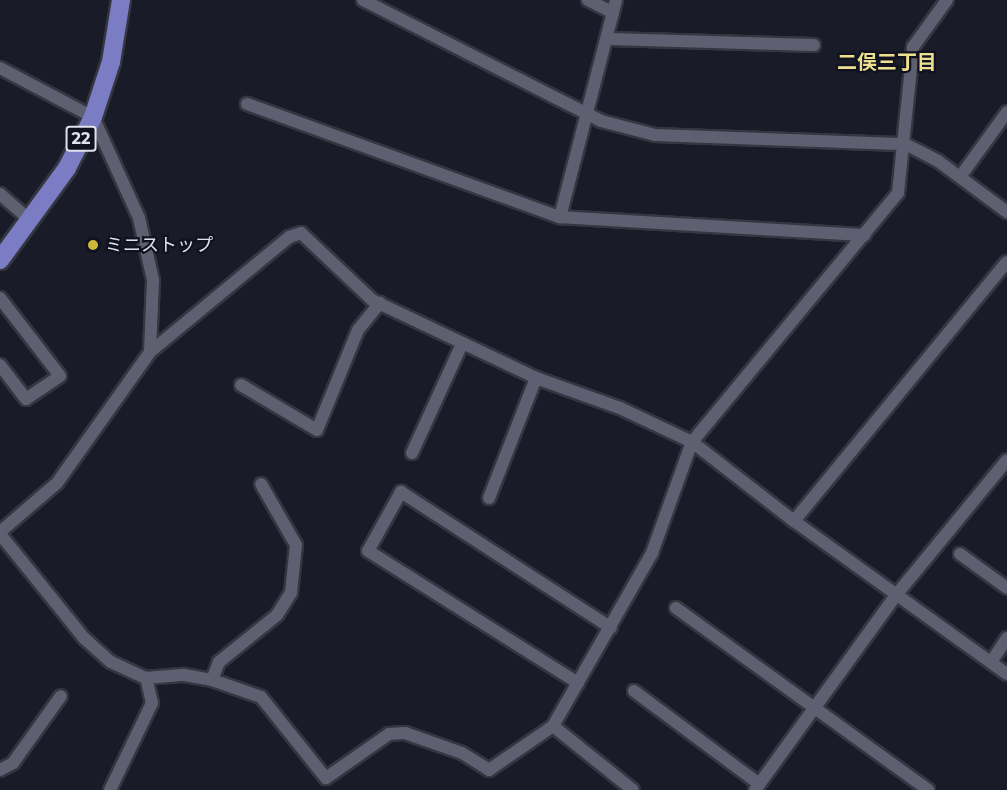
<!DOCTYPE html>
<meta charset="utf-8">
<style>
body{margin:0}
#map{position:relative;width:1007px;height:790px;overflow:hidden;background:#1a1b29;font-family:Montserrat,"Noto Sans JP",sans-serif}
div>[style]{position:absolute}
.roads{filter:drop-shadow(2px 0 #363641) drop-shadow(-2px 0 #363641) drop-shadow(0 2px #363641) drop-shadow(0 -2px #363641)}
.street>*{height:12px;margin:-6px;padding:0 6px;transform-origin:6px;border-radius:6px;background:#5e6071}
.primary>*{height:18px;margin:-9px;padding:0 9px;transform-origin:9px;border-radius:9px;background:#7a7dc4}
.dots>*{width:16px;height:16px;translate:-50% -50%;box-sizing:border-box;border:3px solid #11121f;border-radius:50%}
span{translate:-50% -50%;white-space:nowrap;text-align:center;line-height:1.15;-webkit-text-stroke:4.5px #11121f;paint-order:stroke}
.shield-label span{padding:2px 4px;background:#11121f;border:2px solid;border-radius:4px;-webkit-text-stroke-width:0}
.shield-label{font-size:16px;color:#e1e2ec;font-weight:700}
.poi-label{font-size:18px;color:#e1e2ec}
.left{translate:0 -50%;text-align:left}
.neighbourhood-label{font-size:20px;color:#ecdf90;font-weight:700}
</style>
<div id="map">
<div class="roads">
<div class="street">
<i style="left:363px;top:0;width:267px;rotate:26.9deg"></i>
<i style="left:601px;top:121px;width:56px;rotate:14.5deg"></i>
<i style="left:655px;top:135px;width:250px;rotate:2.1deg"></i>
<i style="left:905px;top:144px;width:37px;rotate:27deg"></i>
<i style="left:938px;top:161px;width:86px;rotate:36.5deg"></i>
<i style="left:588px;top:0;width:28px;rotate:27deg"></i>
<i style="left:608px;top:39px;width:206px;rotate:1.7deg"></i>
<i style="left:0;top:68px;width:105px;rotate:27.8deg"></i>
<i style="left:93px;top:117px;width:111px;rotate:65.5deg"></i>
<i style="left:139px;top:218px;width:64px;rotate:77.3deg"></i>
<i style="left:153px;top:280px;width:72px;rotate:92.4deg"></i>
<i style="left:247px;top:104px;width:333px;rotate:19.9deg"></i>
<i style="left:560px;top:217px;width:305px;rotate:3.4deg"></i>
<i style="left:960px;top:177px;width:80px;rotate:-54.1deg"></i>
<i style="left:0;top:194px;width:41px;rotate:41.1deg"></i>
<i style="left:560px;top:217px;width:224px;rotate:-75.5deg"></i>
<i style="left:0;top:298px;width:98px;rotate:52.4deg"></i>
<i style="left:60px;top:376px;width:41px;rotate:145.9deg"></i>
<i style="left:26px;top:399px;width:43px;rotate:-127.4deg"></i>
<i style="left:241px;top:385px;width:88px;rotate:30.6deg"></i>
<i style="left:317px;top:430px;width:108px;rotate:-67.7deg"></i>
<i style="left:358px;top:330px;width:35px;rotate:-51deg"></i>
<i style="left:412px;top:453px;width:120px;rotate:-65.4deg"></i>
<i style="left:489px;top:498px;width:129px;rotate:-68.6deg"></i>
<i style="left:794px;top:521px;width:335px;rotate:-50.6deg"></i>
<i style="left:0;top:532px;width:75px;rotate:-40.7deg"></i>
<i style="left:57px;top:483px;width:161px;rotate:-54.6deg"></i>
<i style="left:150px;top:352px;width:180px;rotate:-39.6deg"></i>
<i style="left:289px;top:237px;width:13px;rotate:-18deg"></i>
<i style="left:301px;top:233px;width:98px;rotate:43.3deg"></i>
<i style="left:372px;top:300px;width:182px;rotate:25.4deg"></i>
<i style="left:536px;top:378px;width:89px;rotate:19.7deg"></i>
<i style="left:620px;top:408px;width:80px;rotate:25.3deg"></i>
<i style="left:692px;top:442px;width:129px;rotate:37.8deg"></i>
<i style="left:794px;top:521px;width:262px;rotate:35.7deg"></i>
<i style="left:0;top:534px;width:134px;rotate:51.1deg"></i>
<i style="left:84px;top:638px;width:36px;rotate:42deg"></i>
<i style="left:111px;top:662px;width:38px;rotate:25deg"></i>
<i style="left:146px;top:678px;width:38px;rotate:-5deg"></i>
<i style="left:184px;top:675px;width:28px;rotate:10deg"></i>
<i style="left:212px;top:680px;width:52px;rotate:19.1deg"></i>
<i style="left:261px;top:697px;width:104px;rotate:51.3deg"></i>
<i style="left:326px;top:778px;width:77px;rotate:-34.9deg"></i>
<i style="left:389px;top:734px;width:16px;rotate:-4deg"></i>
<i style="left:405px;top:733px;width:60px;rotate:19.3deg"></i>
<i style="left:462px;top:753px;width:32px;rotate:32deg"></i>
<i style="left:489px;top:770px;width:78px;rotate:-34.5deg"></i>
<i style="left:553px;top:726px;width:199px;rotate:-60.2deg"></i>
<i style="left:652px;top:553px;width:118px;rotate:-70.2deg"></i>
<i style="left:692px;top:442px;width:323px;rotate:-50.4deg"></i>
<i style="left:898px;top:193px;width:147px;rotate:-84.1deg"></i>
<i style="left:913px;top:47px;width:58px;rotate:-54.1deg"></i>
<i style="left:960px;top:554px;width:58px;rotate:35.9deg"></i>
<i style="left:676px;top:608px;width:311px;rotate:35.8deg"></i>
<i style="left:991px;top:662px;width:29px;rotate:-56deg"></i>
<i style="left:212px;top:680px;width:19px;rotate:-69deg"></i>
<i style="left:219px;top:662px;width:75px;rotate:-39deg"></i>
<i style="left:277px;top:615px;width:26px;rotate:-58deg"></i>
<i style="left:291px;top:593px;width:48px;rotate:-84.1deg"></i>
<i style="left:296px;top:545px;width:70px;rotate:-119.8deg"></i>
<i style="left:578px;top:683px;width:248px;rotate:-147.8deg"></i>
<i style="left:368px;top:551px;width:68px;rotate:-60.8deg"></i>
<i style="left:401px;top:492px;width:250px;rotate:32.9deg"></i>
<i style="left:634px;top:691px;width:156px;rotate:36.6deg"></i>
<i style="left:553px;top:726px;width:102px;rotate:38.7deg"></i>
<i style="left:0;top:770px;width:15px;rotate:-28deg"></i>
<i style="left:13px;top:763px;width:82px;rotate:-54.4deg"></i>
<i style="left:110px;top:790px;width:97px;rotate:-64.2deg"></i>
<i style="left:152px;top:703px;width:26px;rotate:-103deg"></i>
<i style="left:755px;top:790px;width:242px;rotate:-54.1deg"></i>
<i style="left:897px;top:594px;width:173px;rotate:-50.6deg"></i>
</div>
<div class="primary">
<i style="left:0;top:260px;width:114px;rotate:-53.9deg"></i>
<i style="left:67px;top:168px;width:57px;rotate:-63deg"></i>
<i style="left:93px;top:117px;width:58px;rotate:-71.9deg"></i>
<i style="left:111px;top:62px;width:63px;rotate:-80.8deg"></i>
</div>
</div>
<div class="dots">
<i style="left:93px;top:245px;background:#cdb938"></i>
</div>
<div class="shield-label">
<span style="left:81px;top:139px">22</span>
</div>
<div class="poi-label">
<span class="left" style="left:105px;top:245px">ミニストップ</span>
</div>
<div class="neighbourhood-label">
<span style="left:887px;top:62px">二俣三丁目</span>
</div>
</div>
